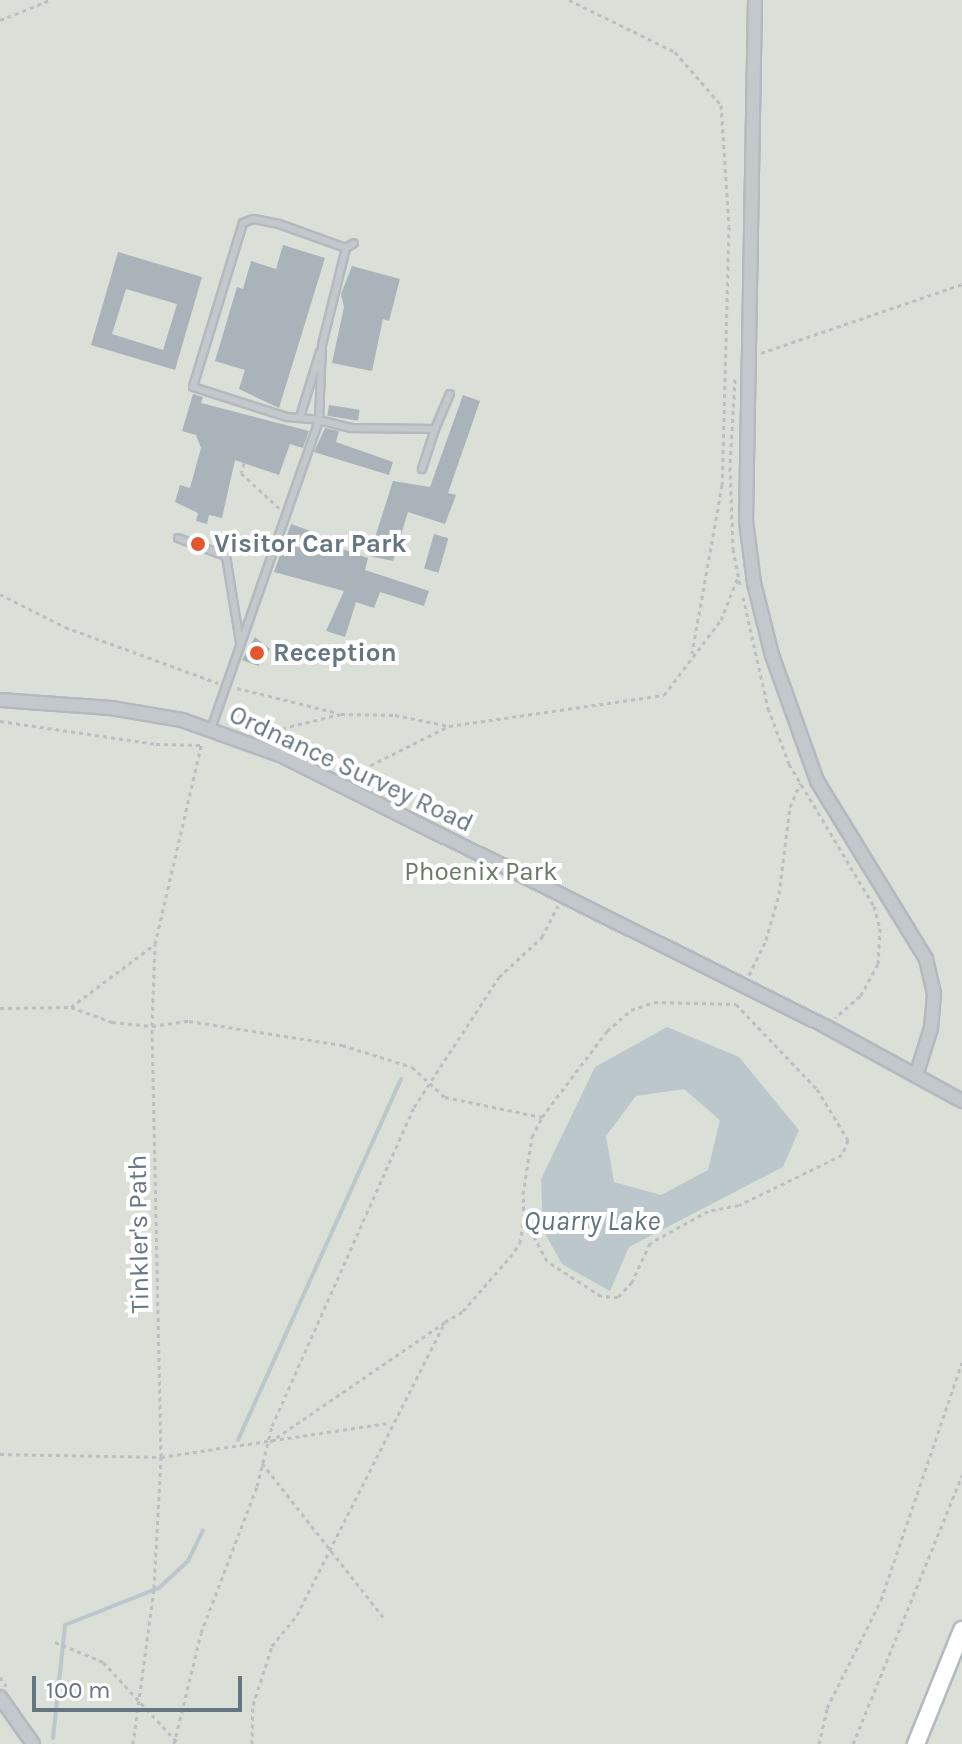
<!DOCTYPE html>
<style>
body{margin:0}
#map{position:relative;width:962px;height:1744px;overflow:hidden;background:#fafaf8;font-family:Karla,sans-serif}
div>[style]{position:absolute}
.green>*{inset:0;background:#dadfd7;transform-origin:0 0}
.water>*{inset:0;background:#bbc7cb}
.stream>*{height:4px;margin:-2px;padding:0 2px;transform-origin:2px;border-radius:2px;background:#bbc7cb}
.building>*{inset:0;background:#aab3b9;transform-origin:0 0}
.path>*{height:3px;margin-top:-1.5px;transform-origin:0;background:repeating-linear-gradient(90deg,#bbbfc2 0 4px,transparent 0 8px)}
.roads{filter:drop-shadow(2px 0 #b3babf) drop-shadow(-2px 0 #b3babf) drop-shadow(0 2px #b3babf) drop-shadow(0 -2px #b3babf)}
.lane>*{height:6px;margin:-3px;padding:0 3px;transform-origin:3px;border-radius:3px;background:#c3c8cc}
.street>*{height:12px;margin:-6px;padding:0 6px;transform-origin:6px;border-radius:6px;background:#c3c8cc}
.secondary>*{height:16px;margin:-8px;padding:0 8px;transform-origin:8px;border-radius:8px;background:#fff}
.dots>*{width:22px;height:22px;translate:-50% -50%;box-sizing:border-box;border:4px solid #fff;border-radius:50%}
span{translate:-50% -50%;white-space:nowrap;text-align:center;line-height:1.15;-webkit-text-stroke:8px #fff;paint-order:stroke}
.poi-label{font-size:26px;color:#657683;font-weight:700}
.left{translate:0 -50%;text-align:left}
.street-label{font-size:26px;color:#657683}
.park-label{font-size:26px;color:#687a64}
.water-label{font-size:28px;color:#60757c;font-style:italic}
.scale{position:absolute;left:32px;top:1676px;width:210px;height:36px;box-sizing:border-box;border:4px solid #657683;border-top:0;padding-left:10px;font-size:24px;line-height:28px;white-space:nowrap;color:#657683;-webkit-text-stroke:6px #fff;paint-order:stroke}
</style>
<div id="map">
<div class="green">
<i style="left:0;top:0;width:962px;height:1744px"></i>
</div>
<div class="water">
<i style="clip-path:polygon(evenodd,667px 1027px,739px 1057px,799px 1130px,783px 1167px,629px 1247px,610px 1291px,562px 1264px,543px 1230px,541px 1179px,595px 1067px,667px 1027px,684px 1089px,720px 1120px,708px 1170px,661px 1195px,614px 1182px,606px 1136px,636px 1096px,684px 1089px)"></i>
</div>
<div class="stream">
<i style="left:238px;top:1440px;width:396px;rotate:-65.7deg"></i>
<i style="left:53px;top:1738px;width:114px;rotate:-83.9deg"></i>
<i style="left:65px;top:1625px;width:101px;rotate:-21.5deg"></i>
<i style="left:159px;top:1588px;width:40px;rotate:-43deg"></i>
<i style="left:188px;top:1561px;width:34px;rotate:-64deg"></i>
</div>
<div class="building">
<i style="clip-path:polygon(283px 245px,325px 258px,279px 408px,239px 389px,245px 370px,215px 361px,237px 287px,243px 289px,251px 261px,276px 269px)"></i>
<i style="clip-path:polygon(evenodd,118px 252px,202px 277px,175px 370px,91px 345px,118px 252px,126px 289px,177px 304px,163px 350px,112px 334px,126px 289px)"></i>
<i style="clip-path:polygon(352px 266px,400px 279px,389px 321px,383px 319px,372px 371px,332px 363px,344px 307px,341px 294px)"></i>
<i style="clip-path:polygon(193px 394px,203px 397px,201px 403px,309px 431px,303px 448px,290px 444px,279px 475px,235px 460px,222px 518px,209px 515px,207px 524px,196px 521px,198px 513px,175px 502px,180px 485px,190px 488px,201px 448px,196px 435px,182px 431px)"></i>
<i style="clip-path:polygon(463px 395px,480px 401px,448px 493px,456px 495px,445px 524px,408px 512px,393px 561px,369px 556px,393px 481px,430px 487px)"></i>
<i style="left:329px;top:405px;width:31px;height:11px;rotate:9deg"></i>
<i style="clip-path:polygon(325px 428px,339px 431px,336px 442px,393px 462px,389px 475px,314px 452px)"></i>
<i style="clip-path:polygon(291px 524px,313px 532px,311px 538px,368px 558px,365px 570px,429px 591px,424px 606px,380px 592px,374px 608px,356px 602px,345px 637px,326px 631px,344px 591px,274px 572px)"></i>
<i style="left:434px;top:534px;width:15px;height:36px;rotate:16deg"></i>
<i style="clip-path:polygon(255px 637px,270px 649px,258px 666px,242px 660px)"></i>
</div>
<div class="path">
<i style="left:569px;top:0;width:118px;rotate:26.1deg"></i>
<i style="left:675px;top:52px;width:70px;rotate:49deg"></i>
<i style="left:721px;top:105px;width:121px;rotate:86.2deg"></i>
<i style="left:729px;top:226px;width:259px;rotate:91.5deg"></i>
<i style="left:722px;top:485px;width:171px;rotate:100.1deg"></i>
<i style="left:0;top:20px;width:54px;rotate:-21.8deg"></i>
<i style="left:761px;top:353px;width:213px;rotate:-18.9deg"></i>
<i style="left:735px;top:379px;width:88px;rotate:93.3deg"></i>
<i style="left:730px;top:467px;width:82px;rotate:87.9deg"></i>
<i style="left:733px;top:549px;width:38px;rotate:79deg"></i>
<i style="left:244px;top:463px;width:10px;rotate:107deg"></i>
<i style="left:241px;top:473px;width:52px;rotate:42.6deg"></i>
<i style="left:0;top:594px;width:73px;rotate:26.9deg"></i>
<i style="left:65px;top:627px;width:163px;rotate:20.1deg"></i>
<i style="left:743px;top:597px;width:114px;rotate:77.3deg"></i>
<i style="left:768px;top:708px;width:60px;rotate:69.4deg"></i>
<i style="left:789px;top:764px;width:165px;rotate:59.1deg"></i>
<i style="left:874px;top:906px;width:23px;rotate:75deg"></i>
<i style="left:880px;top:928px;width:36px;rotate:93deg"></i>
<i style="left:878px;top:964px;width:37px;rotate:119deg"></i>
<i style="left:860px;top:996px;width:33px;rotate:139deg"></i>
<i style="left:237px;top:688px;width:104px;rotate:13.9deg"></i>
<i style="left:0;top:721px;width:158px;rotate:8.4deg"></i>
<i style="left:156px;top:744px;width:44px;rotate:1.3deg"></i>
<i style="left:259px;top:734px;width:84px;rotate:-13.7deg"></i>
<i style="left:341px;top:714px;width:54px;rotate:1.1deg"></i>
<i style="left:395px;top:715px;width:55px;rotate:11.5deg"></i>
<i style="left:449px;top:726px;width:217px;rotate:-8.2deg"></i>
<i style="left:664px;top:695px;width:94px;rotate:-52.8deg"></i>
<i style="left:721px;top:620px;width:46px;rotate:-68.4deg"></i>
<i style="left:349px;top:776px;width:112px;rotate:-26.6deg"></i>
<i style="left:749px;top:975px;width:39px;rotate:-64deg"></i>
<i style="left:766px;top:940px;width:48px;rotate:-74.2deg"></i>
<i style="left:779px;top:894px;width:88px;rotate:-82.8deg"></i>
<i style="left:790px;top:807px;width:26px;rotate:-67deg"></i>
<i style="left:71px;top:1007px;width:104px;rotate:-36.8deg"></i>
<i style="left:0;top:1008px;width:71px;rotate:-0.8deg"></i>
<i style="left:71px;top:1007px;width:44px;rotate:20.1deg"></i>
<i style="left:112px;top:1022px;width:40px;rotate:5.7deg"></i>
<i style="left:152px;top:1026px;width:37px;rotate:-8deg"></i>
<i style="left:189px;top:1021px;width:155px;rotate:8.9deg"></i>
<i style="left:342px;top:1045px;width:73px;rotate:17.4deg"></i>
<i style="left:412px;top:1067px;width:45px;rotate:42.3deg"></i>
<i style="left:445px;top:1097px;width:99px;rotate:11.7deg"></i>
<i style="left:542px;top:1117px;width:108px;rotate:-52.9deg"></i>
<i style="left:607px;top:1031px;width:32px;rotate:-41deg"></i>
<i style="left:631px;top:1010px;width:24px;rotate:-19deg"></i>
<i style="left:654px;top:1002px;width:82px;rotate:1.4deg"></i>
<i style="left:736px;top:1004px;width:117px;rotate:46.4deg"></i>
<i style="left:817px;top:1089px;width:60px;rotate:58.7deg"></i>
<i style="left:848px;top:1140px;width:16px;rotate:112deg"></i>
<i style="left:842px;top:1155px;width:114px;rotate:154.1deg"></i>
<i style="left:739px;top:1205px;width:32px;rotate:169deg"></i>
<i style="left:708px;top:1211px;width:66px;rotate:151.1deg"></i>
<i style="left:650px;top:1243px;width:43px;rotate:114.8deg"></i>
<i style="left:632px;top:1282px;width:21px;rotate:133deg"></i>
<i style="left:618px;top:1297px;width:17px;rotate:-177deg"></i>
<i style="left:601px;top:1296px;width:64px;rotate:-147.1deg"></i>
<i style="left:547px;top:1261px;width:49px;rotate:-118.1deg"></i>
<i style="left:524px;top:1218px;width:24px;rotate:-92deg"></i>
<i style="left:523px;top:1194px;width:58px;rotate:-81deg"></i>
<i style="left:532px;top:1137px;width:22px;rotate:-63deg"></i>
<i style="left:270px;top:1442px;width:212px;rotate:-34.4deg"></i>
<i style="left:0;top:1454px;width:161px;rotate:1.1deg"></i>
<i style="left:161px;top:1457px;width:231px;rotate:-8.5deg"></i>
<i style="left:262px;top:1463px;width:197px;rotate:51.8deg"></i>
<i style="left:55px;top:1642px;width:52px;rotate:22.6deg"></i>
<i style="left:103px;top:1662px;width:112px;rotate:47.2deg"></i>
<i style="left:0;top:1677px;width:11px;rotate:56deg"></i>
<i style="left:133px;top:1744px;width:157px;rotate:-82.3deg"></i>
<i style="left:154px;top:1588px;width:131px;rotate:-86.9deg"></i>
<i style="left:161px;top:1457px;width:431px;rotate:-91.2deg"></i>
<i style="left:152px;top:1026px;width:82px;rotate:-87.9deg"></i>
<i style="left:155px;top:944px;width:207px;rotate:-76.9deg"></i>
<i style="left:174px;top:1744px;width:114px;rotate:-76.3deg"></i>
<i style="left:201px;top:1633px;width:157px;rotate:-69.1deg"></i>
<i style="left:257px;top:1486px;width:62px;rotate:-76deg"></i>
<i style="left:272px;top:1426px;width:349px;rotate:-66deg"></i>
<i style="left:414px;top:1107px;width:155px;rotate:-56.8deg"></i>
<i style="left:499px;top:977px;width:59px;rotate:-42.9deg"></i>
<i style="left:542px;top:937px;width:35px;rotate:-63deg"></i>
<i style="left:252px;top:1744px;width:39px;rotate:-89deg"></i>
<i style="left:253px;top:1705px;width:62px;rotate:-72.1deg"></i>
<i style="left:272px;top:1646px;width:40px;rotate:-51deg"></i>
<i style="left:297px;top:1615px;width:328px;rotate:-63.2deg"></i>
<i style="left:445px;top:1322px;width:21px;rotate:-31deg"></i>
<i style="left:463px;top:1311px;width:72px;rotate:-49deg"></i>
<i style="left:510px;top:1257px;width:17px;rotate:-54deg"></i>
<i style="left:520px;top:1243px;width:25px;rotate:-81deg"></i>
<i style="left:819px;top:1744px;width:37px;rotate:-77deg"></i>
<i style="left:827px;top:1708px;width:121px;rotate:-63.4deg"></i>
<i style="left:881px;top:1600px;width:251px;rotate:-71.2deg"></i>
<i style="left:853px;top:1744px;width:290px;rotate:-67.9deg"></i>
</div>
<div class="roads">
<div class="lane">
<i style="left:346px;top:248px;width:71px;rotate:-160.3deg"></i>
<i style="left:279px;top:224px;width:26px;rotate:-169deg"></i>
<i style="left:253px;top:219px;width:11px;rotate:158deg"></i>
<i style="left:243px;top:223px;width:171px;rotate:107deg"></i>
<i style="left:193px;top:387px;width:99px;rotate:17.7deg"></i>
<i style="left:287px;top:417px;width:32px;rotate:5deg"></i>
<i style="left:319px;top:420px;width:75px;rotate:-87.7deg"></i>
<i style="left:322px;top:345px;width:100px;rotate:-76.1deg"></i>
<i style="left:346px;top:248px;width:9px;rotate:-32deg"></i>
<i style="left:300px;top:417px;width:68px;rotate:-72.9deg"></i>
<i style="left:422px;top:469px;width:42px;rotate:-72deg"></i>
<i style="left:178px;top:538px;width:51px;rotate:20.6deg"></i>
<i style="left:226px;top:556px;width:87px;rotate:80.8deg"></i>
<i style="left:211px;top:729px;width:327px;rotate:-70.7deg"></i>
<i style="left:319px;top:420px;width:34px;rotate:14deg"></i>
<i style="left:352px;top:428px;width:83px;rotate:0.7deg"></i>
<i style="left:435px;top:429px;width:38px;rotate:-67deg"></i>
</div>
<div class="street">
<i style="left:755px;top:0;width:521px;rotate:90.99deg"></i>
<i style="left:746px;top:521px;width:63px;rotate:82.6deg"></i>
<i style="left:754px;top:583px;width:74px;rotate:76deg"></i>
<i style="left:772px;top:655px;width:134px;rotate:70.3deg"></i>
<i style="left:817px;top:781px;width:209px;rotate:58.5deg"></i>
<i style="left:926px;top:959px;width:36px;rotate:77deg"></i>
<i style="left:934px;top:994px;width:34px;rotate:95deg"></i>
<i style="left:931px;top:1028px;width:50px;rotate:107.4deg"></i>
<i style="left:0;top:700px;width:111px;rotate:4.1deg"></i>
<i style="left:111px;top:708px;width:72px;rotate:9.6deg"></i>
<i style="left:182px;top:720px;width:104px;rotate:19.7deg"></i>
<i style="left:280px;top:755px;width:609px;rotate:26.44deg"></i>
<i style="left:825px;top:1026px;width:156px;rotate:28.7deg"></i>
<i style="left:0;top:1697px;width:57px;rotate:54.9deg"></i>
</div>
<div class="secondary">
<i style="left:916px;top:1744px;width:123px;rotate:-68deg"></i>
</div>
</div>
<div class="dots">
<i style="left:198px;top:544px;background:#e4572e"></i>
<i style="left:257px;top:653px;background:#e4572e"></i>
</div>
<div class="poi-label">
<span class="left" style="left:214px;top:544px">Visitor Car Park</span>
<span class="left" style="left:273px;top:653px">Reception</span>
</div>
<div class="street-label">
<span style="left:351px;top:769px;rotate:25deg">Ordnance Survey Road</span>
<span style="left:139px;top:1234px;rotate:-91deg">Tinkler's Path</span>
</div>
<div class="park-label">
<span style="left:481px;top:872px">Phoenix Park</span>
</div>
<div class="water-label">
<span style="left:592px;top:1221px">Quarry Lake</span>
</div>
<div class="scale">100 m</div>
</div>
